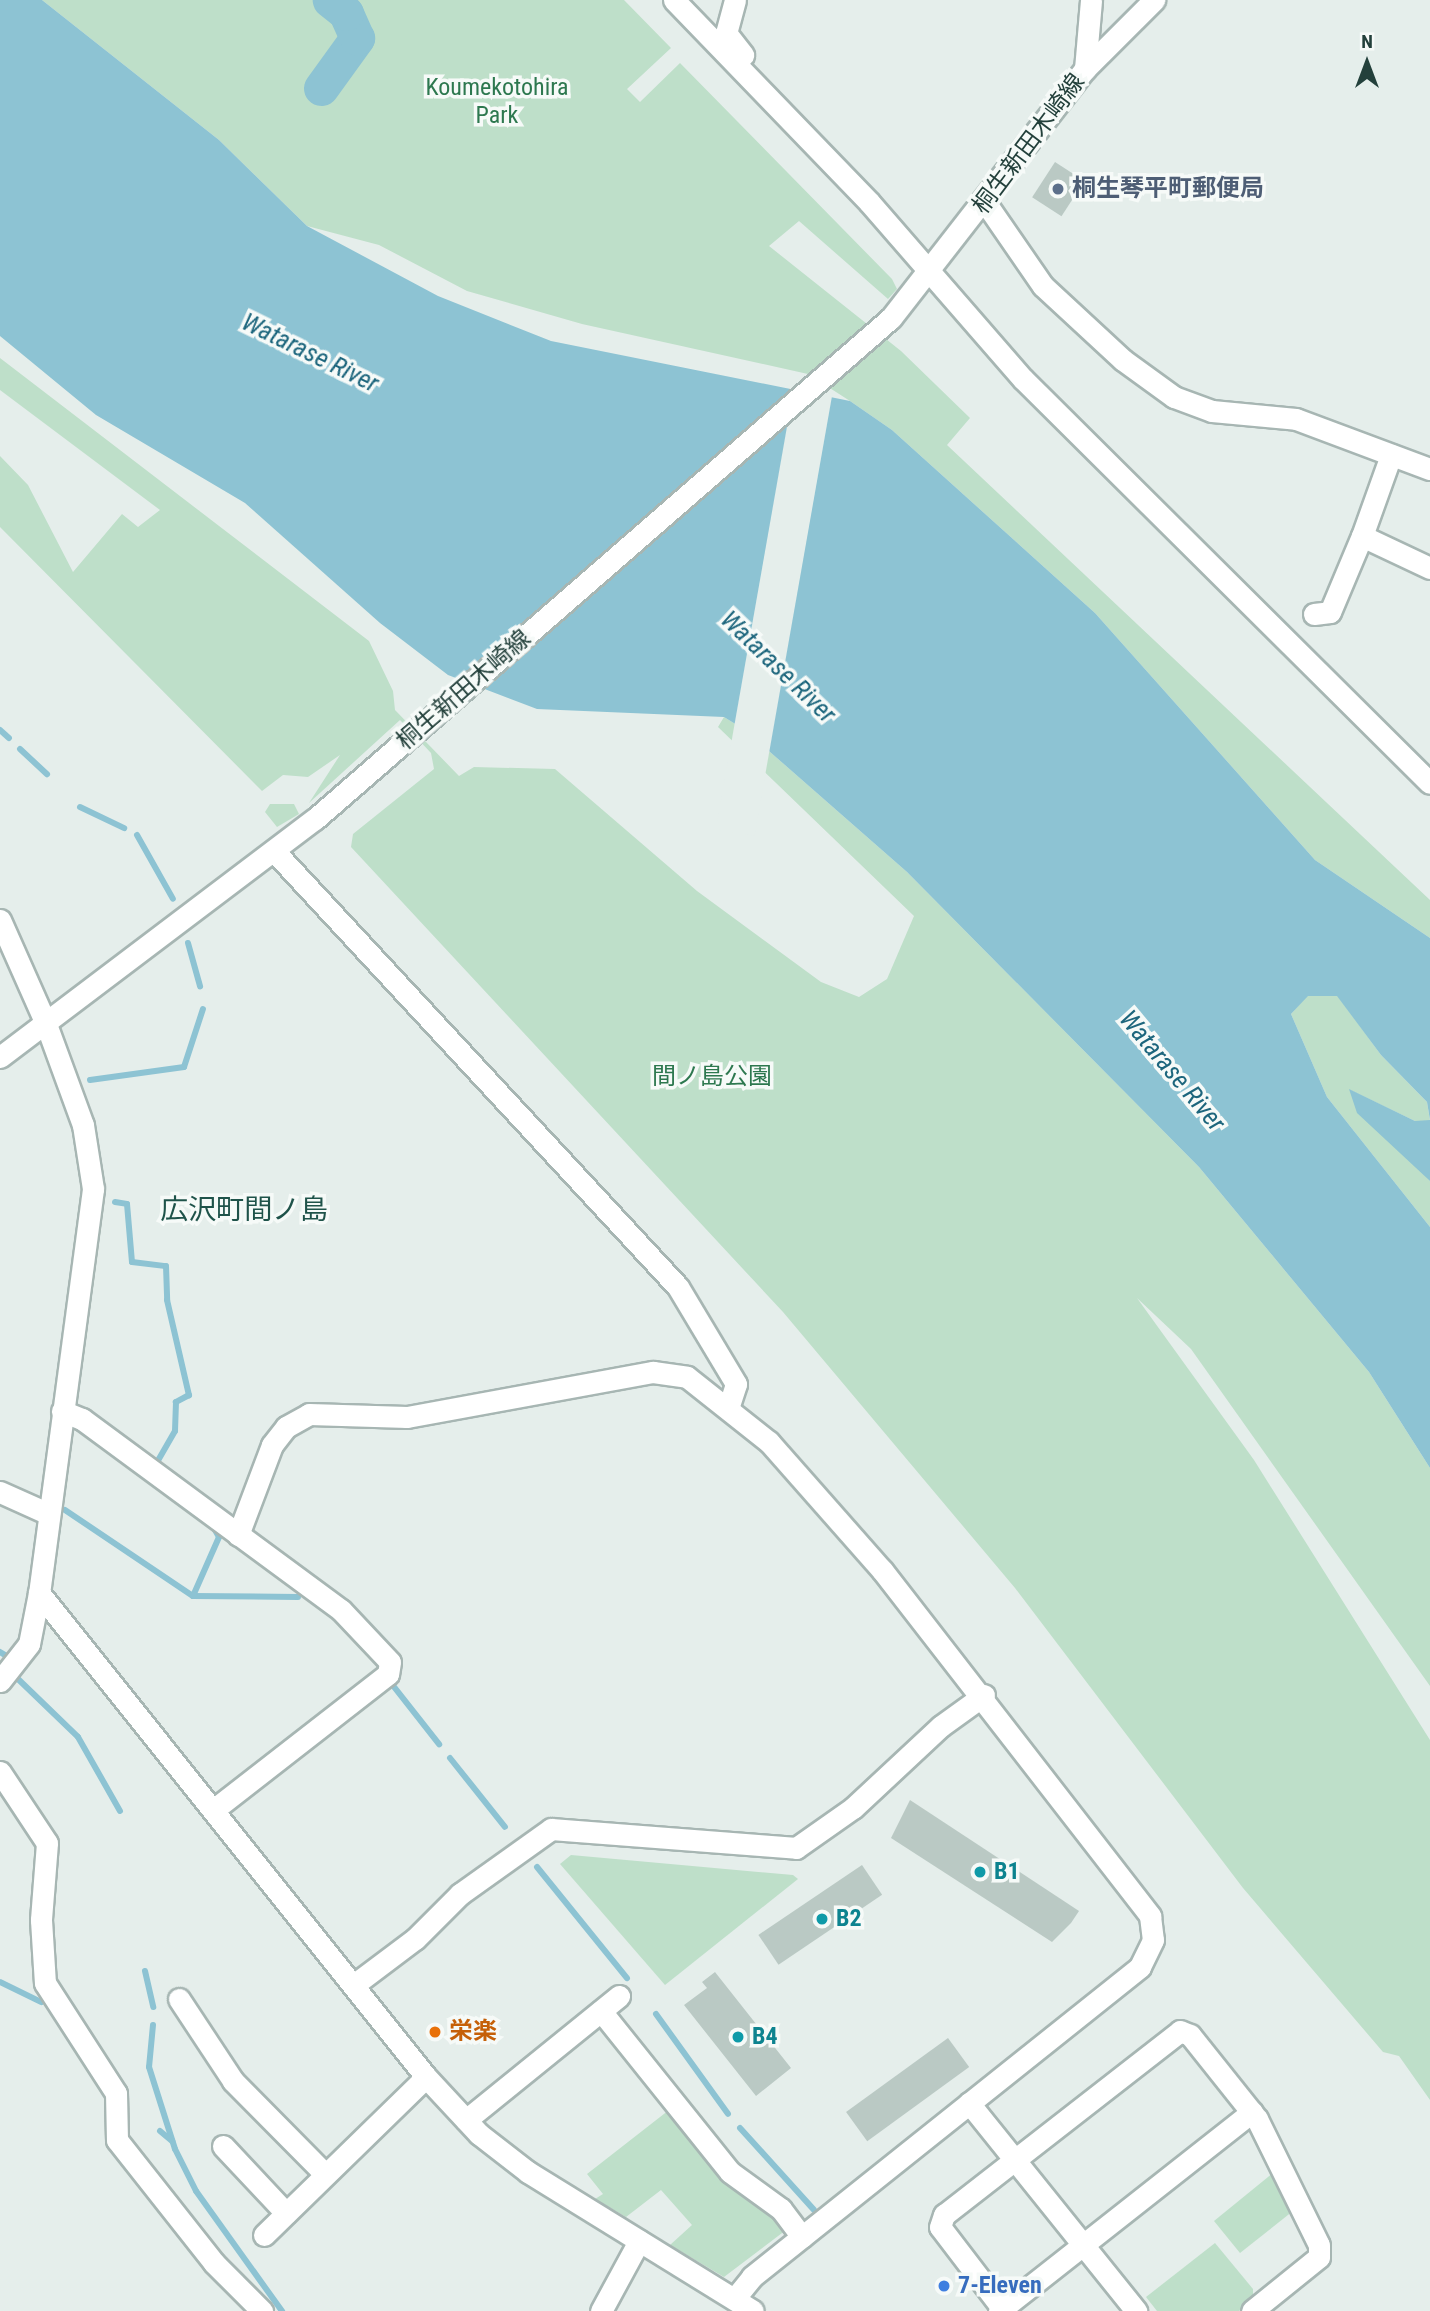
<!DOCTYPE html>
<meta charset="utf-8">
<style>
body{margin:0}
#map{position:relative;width:1430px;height:2311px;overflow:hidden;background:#e5eeeb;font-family:"Roboto Condensed","Noto Sans JP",sans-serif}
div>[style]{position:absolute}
.green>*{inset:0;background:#bedfc9}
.water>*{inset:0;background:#8dc3d3}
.pier>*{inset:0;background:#e5eeeb;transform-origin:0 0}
.stream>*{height:6px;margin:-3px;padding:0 3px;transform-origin:3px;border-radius:3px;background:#8dc3d3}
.river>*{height:35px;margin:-17.5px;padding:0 17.5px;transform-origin:17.5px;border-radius:17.5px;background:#8dc3d3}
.building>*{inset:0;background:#bac9c4;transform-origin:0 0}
.roads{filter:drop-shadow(2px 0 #a7b6b3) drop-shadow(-2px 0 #a7b6b3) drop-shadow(0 2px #a7b6b3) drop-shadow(0 -2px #a7b6b3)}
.minor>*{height:21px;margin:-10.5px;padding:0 10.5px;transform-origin:10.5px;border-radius:10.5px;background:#fff}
.tertiary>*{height:21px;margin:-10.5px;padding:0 10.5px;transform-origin:10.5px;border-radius:10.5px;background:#fff}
.secondary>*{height:21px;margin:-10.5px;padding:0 10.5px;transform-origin:10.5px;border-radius:10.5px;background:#fff}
.dots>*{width:19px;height:19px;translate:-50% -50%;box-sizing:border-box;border:4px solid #f6faf8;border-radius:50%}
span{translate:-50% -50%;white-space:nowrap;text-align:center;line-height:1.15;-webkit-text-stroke:7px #f6faf8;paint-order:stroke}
.park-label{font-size:24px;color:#2d784f}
.street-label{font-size:24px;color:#23403b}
.service-label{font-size:24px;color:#4e5e75;font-weight:700}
.left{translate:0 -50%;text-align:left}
.culture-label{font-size:24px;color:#0d838f;font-weight:700}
.food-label{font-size:24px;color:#c56008;font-weight:700}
.shop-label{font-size:24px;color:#366cbe;font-weight:700}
.water-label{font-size:26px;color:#1d667d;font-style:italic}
.quarter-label{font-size:28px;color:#1f534a}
.north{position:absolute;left:1332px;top:28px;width:70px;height:70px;-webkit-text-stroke:5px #f6faf8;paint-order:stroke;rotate:0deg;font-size:19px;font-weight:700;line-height:28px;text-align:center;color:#23403b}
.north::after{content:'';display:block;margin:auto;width:24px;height:32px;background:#23403b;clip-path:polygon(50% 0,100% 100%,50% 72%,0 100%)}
</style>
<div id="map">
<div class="green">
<i style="clip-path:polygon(42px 0,624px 0,671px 48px,627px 89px,640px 102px,680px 63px,892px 279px,897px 289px,888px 299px,799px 221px,769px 246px,901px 351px,970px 418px,947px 445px,1430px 900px,1430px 938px,1315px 860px,1095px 613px,892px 430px,850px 401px,808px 374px,582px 324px,467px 291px,379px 245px,307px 226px,219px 140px)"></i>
<i style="clip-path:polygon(0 358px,369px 641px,393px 691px,395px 710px,459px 776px,474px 767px,555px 769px,697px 891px,821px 982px,859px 997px,887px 979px,914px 916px,718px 727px,724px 717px,745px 730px,907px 872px,1199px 1167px,1369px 1372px,1430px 1468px,1430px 1686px,1191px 1349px,1137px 1298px,1254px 1460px,1430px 1740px,1430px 2100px,1399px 2056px,1383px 2052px,1243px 1888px,1015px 1588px,783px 1312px,351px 847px,353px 834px,434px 769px,431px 753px,400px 720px,309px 803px,340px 755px,308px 777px,283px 775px,262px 791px,0 527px,0 456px,28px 485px,73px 572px,122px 514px,138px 527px,160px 510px,0 390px)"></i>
<i style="clip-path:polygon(270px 804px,294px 804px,299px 814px,277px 827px,265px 812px)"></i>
<i style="clip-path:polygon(1308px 995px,1337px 995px,1381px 1055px,1427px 1102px,1430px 1121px,1415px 1121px,1350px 1090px,1430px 1181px,1430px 1227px,1327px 1097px,1291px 1014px)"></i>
<i style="clip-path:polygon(571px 1855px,793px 1875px,798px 1879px,665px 1985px,560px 1864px)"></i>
<i style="clip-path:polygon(669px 2110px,786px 2230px,724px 2277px,670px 2245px,692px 2225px,661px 2190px,626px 2217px,595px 2199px,603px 2194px,587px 2174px)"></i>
<i style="clip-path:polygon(1274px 2172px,1293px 2211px,1240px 2253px,1214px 2221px)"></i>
<i style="clip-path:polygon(1215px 2243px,1253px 2289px,1253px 2300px,1239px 2311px,1157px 2311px,1146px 2297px)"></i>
</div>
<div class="water">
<i style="clip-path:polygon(0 0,42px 0,219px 140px,307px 226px,438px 296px,551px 341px,850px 401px,892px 430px,1095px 613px,1315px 860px,1430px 938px,1430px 1181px,1357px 1113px,1349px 1089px,1415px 1121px,1430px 1120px,1427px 1102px,1381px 1055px,1337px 996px,1308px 996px,1291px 1014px,1327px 1097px,1430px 1227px,1430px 1468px,1369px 1372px,1199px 1167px,907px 872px,745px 730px,724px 717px,537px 709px,448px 675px,380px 623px,245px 503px,96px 415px,0 336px)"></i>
</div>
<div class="pier">
<i style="left:794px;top:387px;width:39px;height:449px;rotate:10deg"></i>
</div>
<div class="stream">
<i style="left:0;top:730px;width:12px;rotate:42deg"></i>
<i style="left:20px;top:749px;width:37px;rotate:43deg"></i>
<i style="left:80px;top:807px;width:49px;rotate:25.5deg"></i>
<i style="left:137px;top:835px;width:73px;rotate:60.6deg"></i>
<i style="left:188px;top:943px;width:45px;rotate:74.4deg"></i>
<i style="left:90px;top:1080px;width:95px;rotate:-7.9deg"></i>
<i style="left:184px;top:1067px;width:61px;rotate:-71.9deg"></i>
<i style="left:115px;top:1202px;width:12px;rotate:9deg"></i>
<i style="left:127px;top:1204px;width:58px;rotate:85.1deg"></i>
<i style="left:132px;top:1262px;width:34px;rotate:7deg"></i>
<i style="left:166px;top:1266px;width:34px;rotate:88deg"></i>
<i style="left:167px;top:1300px;width:98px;rotate:77deg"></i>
<i style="left:189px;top:1395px;width:15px;rotate:152deg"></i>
<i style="left:176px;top:1402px;width:29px;rotate:92deg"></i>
<i style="left:175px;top:1431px;width:36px;rotate:120deg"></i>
<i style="left:65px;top:1510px;width:154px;rotate:33.9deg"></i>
<i style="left:193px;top:1596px;width:105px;rotate:0.5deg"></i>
<i style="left:193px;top:1596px;width:64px;rotate:-66.2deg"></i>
<i style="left:219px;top:1537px;width:8px;rotate:-120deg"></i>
<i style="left:0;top:1652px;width:6px;rotate:31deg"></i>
<i style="left:18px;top:1679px;width:83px;rotate:44deg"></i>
<i style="left:78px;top:1737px;width:85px;rotate:60.4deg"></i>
<i style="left:391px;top:1683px;width:78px;rotate:51.8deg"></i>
<i style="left:450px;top:1758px;width:88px;rotate:51.4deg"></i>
<i style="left:537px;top:1867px;width:143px;rotate:51deg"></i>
<i style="left:145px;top:1971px;width:37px;rotate:77deg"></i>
<i style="left:0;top:1982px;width:46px;rotate:26deg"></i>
<i style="left:656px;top:2014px;width:123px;rotate:54.2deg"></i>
<i style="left:153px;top:2025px;width:42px;rotate:95.4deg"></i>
<i style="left:149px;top:2067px;width:86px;rotate:72.4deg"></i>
<i style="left:175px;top:2149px;width:47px;rotate:63.4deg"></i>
<i style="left:196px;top:2191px;width:148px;rotate:54.4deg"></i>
<i style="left:740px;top:2128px;width:110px;rotate:47.9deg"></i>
<i style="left:160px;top:2131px;width:16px;rotate:40deg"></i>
</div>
<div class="river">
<i style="left:321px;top:88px;width:62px;rotate:-54.2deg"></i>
<i style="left:357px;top:38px;width:27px;rotate:-114deg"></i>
<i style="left:346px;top:13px;width:21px;rotate:-141deg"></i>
</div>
<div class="building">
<i style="left:1055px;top:162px;width:35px;height:42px;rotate:33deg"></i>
<i style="clip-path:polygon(910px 1800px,1079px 1911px,1071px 1923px,1052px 1942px,891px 1838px)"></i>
<i style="left:862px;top:1865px;width:36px;height:125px;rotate:56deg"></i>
<i style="clip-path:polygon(715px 1972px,791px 2068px,756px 2096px,684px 2005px,707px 1988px,702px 1982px)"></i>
<i style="left:948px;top:2038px;width:36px;height:126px;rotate:54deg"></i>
</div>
<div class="roads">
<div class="minor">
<i style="left:674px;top:0;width:281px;rotate:46deg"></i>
<i style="left:869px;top:202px;width:235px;rotate:49deg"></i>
<i style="left:1023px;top:379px;width:573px;rotate:44.79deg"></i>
<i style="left:735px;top:0;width:34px;rotate:105deg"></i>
<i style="left:726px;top:33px;width:28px;rotate:52deg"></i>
<i style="left:1085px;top:69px;width:69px;rotate:-85deg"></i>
<i style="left:985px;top:202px;width:102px;rotate:55.4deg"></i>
<i style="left:1043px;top:286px;width:109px;rotate:42.8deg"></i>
<i style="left:1123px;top:360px;width:63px;rotate:36deg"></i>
<i style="left:1174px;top:397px;width:40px;rotate:20.2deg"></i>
<i style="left:1212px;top:411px;width:84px;rotate:5.4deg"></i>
<i style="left:1296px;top:419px;width:143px;rotate:20.5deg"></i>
<i style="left:1391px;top:455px;width:86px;rotate:109.7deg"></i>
<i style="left:1362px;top:536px;width:75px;rotate:25.2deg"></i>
<i style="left:1314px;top:614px;width:16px;rotate:-7deg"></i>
<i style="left:1330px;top:612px;width:82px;rotate:-67.2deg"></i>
<i style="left:274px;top:851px;width:594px;rotate:47.18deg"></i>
<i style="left:678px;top:1287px;width:113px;rotate:59.1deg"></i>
<i style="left:736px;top:1384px;width:23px;rotate:108deg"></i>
<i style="left:0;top:920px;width:114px;rotate:66.1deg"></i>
<i style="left:62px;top:1411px;width:22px;rotate:22deg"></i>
<i style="left:82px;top:1419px;width:322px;rotate:36.4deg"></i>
<i style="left:341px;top:1610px;width:71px;rotate:46.7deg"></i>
<i style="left:390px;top:1662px;width:12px;rotate:99deg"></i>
<i style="left:388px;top:1674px;width:222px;rotate:142.1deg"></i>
<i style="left:0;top:1492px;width:51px;rotate:24.1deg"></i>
<i style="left:238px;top:1535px;width:96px;rotate:-69.3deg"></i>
<i style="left:272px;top:1445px;width:23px;rotate:-52deg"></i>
<i style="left:286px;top:1427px;width:26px;rotate:-29deg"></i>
<i style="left:309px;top:1414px;width:98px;rotate:1.8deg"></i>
<i style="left:407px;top:1417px;width:250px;rotate:-10.4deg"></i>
<i style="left:653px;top:1372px;width:34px;rotate:8deg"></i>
<i style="left:687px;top:1377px;width:105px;rotate:38.4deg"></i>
<i style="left:769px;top:1442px;width:171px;rotate:48.6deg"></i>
<i style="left:882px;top:1570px;width:438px;rotate:52.2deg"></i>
<i style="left:1150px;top:1916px;width:24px;rotate:83deg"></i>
<i style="left:1153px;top:1940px;width:30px;rotate:116deg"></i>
<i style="left:1140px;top:1967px;width:497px;rotate:141.4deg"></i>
<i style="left:752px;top:2277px;width:28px;rotate:129deg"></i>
<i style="left:0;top:1681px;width:47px;rotate:-51.9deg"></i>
<i style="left:29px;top:1644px;width:52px;rotate:-78.9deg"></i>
<i style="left:0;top:1772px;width:85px;rotate:56.5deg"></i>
<i style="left:47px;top:1843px;width:77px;rotate:94.5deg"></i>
<i style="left:41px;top:1920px;width:63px;rotate:86.4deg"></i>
<i style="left:45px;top:1983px;width:131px;rotate:57.2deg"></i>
<i style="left:116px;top:2093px;width:47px;rotate:88.8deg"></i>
<i style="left:117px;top:2140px;width:157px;rotate:51.7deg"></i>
<i style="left:214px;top:2263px;width:68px;rotate:45deg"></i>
<i style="left:355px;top:1984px;width:75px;rotate:-36.9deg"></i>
<i style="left:415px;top:1939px;width:64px;rotate:-45deg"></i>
<i style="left:460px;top:1894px;width:112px;rotate:-35.5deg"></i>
<i style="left:551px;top:1829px;width:246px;rotate:4.4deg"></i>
<i style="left:796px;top:1848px;width:70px;rotate:-35.1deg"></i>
<i style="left:853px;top:1808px;width:120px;rotate:-43deg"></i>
<i style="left:941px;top:1726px;width:53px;rotate:-35.8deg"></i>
<i style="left:179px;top:1999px;width:98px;rotate:56.6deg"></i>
<i style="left:233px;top:2081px;width:131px;rotate:45.3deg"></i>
<i style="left:601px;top:2011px;width:206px;rotate:51.3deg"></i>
<i style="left:730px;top:2172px;width:63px;rotate:36deg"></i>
<i style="left:781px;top:2209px;width:35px;rotate:53deg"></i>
<i style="left:969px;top:2103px;width:267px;rotate:51.2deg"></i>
<i style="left:466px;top:2120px;width:197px;rotate:-39deg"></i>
<i style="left:223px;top:2146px;width:92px;rotate:46.8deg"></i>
<i style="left:264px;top:2235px;width:226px;rotate:-44.3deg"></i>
<i style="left:1002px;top:2308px;width:102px;rotate:-127.4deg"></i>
<i style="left:940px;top:2227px;width:13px;rotate:-72deg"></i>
<i style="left:944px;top:2215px;width:299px;rotate:-37.9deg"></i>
<i style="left:1180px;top:2031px;width:11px;rotate:22deg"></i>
<i style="left:1190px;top:2035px;width:107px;rotate:51.4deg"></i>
<i style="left:1257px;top:2119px;width:140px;rotate:63.8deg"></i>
<i style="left:1319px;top:2245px;width:12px;rotate:90deg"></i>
<i style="left:1319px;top:2257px;width:86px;rotate:141.1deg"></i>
<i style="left:601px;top:2311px;width:80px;rotate:-61.5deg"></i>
<i style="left:999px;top:2311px;width:322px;rotate:-38.2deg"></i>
</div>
<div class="tertiary">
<i style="left:46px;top:1024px;width:108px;rotate:69.9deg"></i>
<i style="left:83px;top:1125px;width:65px;rotate:81.1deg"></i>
<i style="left:93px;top:1189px;width:408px;rotate:97.6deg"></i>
<i style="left:39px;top:1593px;width:620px;rotate:51.35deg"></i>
<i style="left:426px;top:2077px;width:78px;rotate:47.1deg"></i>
<i style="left:479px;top:2134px;width:62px;rotate:37.8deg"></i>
<i style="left:528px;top:2172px;width:264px;rotate:31.7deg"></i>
</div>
<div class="secondary">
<i style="left:0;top:1057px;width:395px;rotate:-37.1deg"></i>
<i style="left:315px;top:819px;width:763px;rotate:-41.02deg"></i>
<i style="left:891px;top:318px;width:316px;rotate:-52.1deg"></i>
<i style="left:1085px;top:69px;width:98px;rotate:-45deg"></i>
</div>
</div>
<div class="dots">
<i style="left:1058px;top:189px;background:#5c6f8a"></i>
<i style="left:980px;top:1872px;background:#0f9aa8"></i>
<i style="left:822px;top:1919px;background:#0f9aa8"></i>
<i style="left:435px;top:2032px;background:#e8710a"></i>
<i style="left:738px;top:2037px;background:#0f9aa8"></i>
<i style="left:944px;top:2286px;background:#3f7fe0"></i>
</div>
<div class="park-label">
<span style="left:497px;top:102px">Koumekotohira<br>Park</span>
<span style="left:712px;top:1077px">間ノ島公園</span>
</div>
<div class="street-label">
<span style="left:1029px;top:144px;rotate:-53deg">桐生新田木崎線</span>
<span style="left:464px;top:690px;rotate:-41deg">桐生新田木崎線</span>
</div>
<div class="service-label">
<span class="left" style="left:1072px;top:189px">桐生琴平町郵便局</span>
</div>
<div class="culture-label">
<span class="left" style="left:994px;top:1872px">B1</span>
<span class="left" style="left:836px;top:1919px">B2</span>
<span class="left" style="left:752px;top:2037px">B4</span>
</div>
<div class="food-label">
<span class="left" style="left:449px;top:2032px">栄楽</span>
</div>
<div class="shop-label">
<span class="left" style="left:958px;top:2286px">7-Eleven</span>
</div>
<div class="water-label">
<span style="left:310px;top:353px;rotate:26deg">Watarase River</span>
<span style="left:778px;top:667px;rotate:44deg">Watarase River</span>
<span style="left:1172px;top:1071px;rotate:50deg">Watarase River</span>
</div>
<div class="quarter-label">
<span style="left:244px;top:1210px">広沢町間ノ島</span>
</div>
<div class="north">N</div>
</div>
